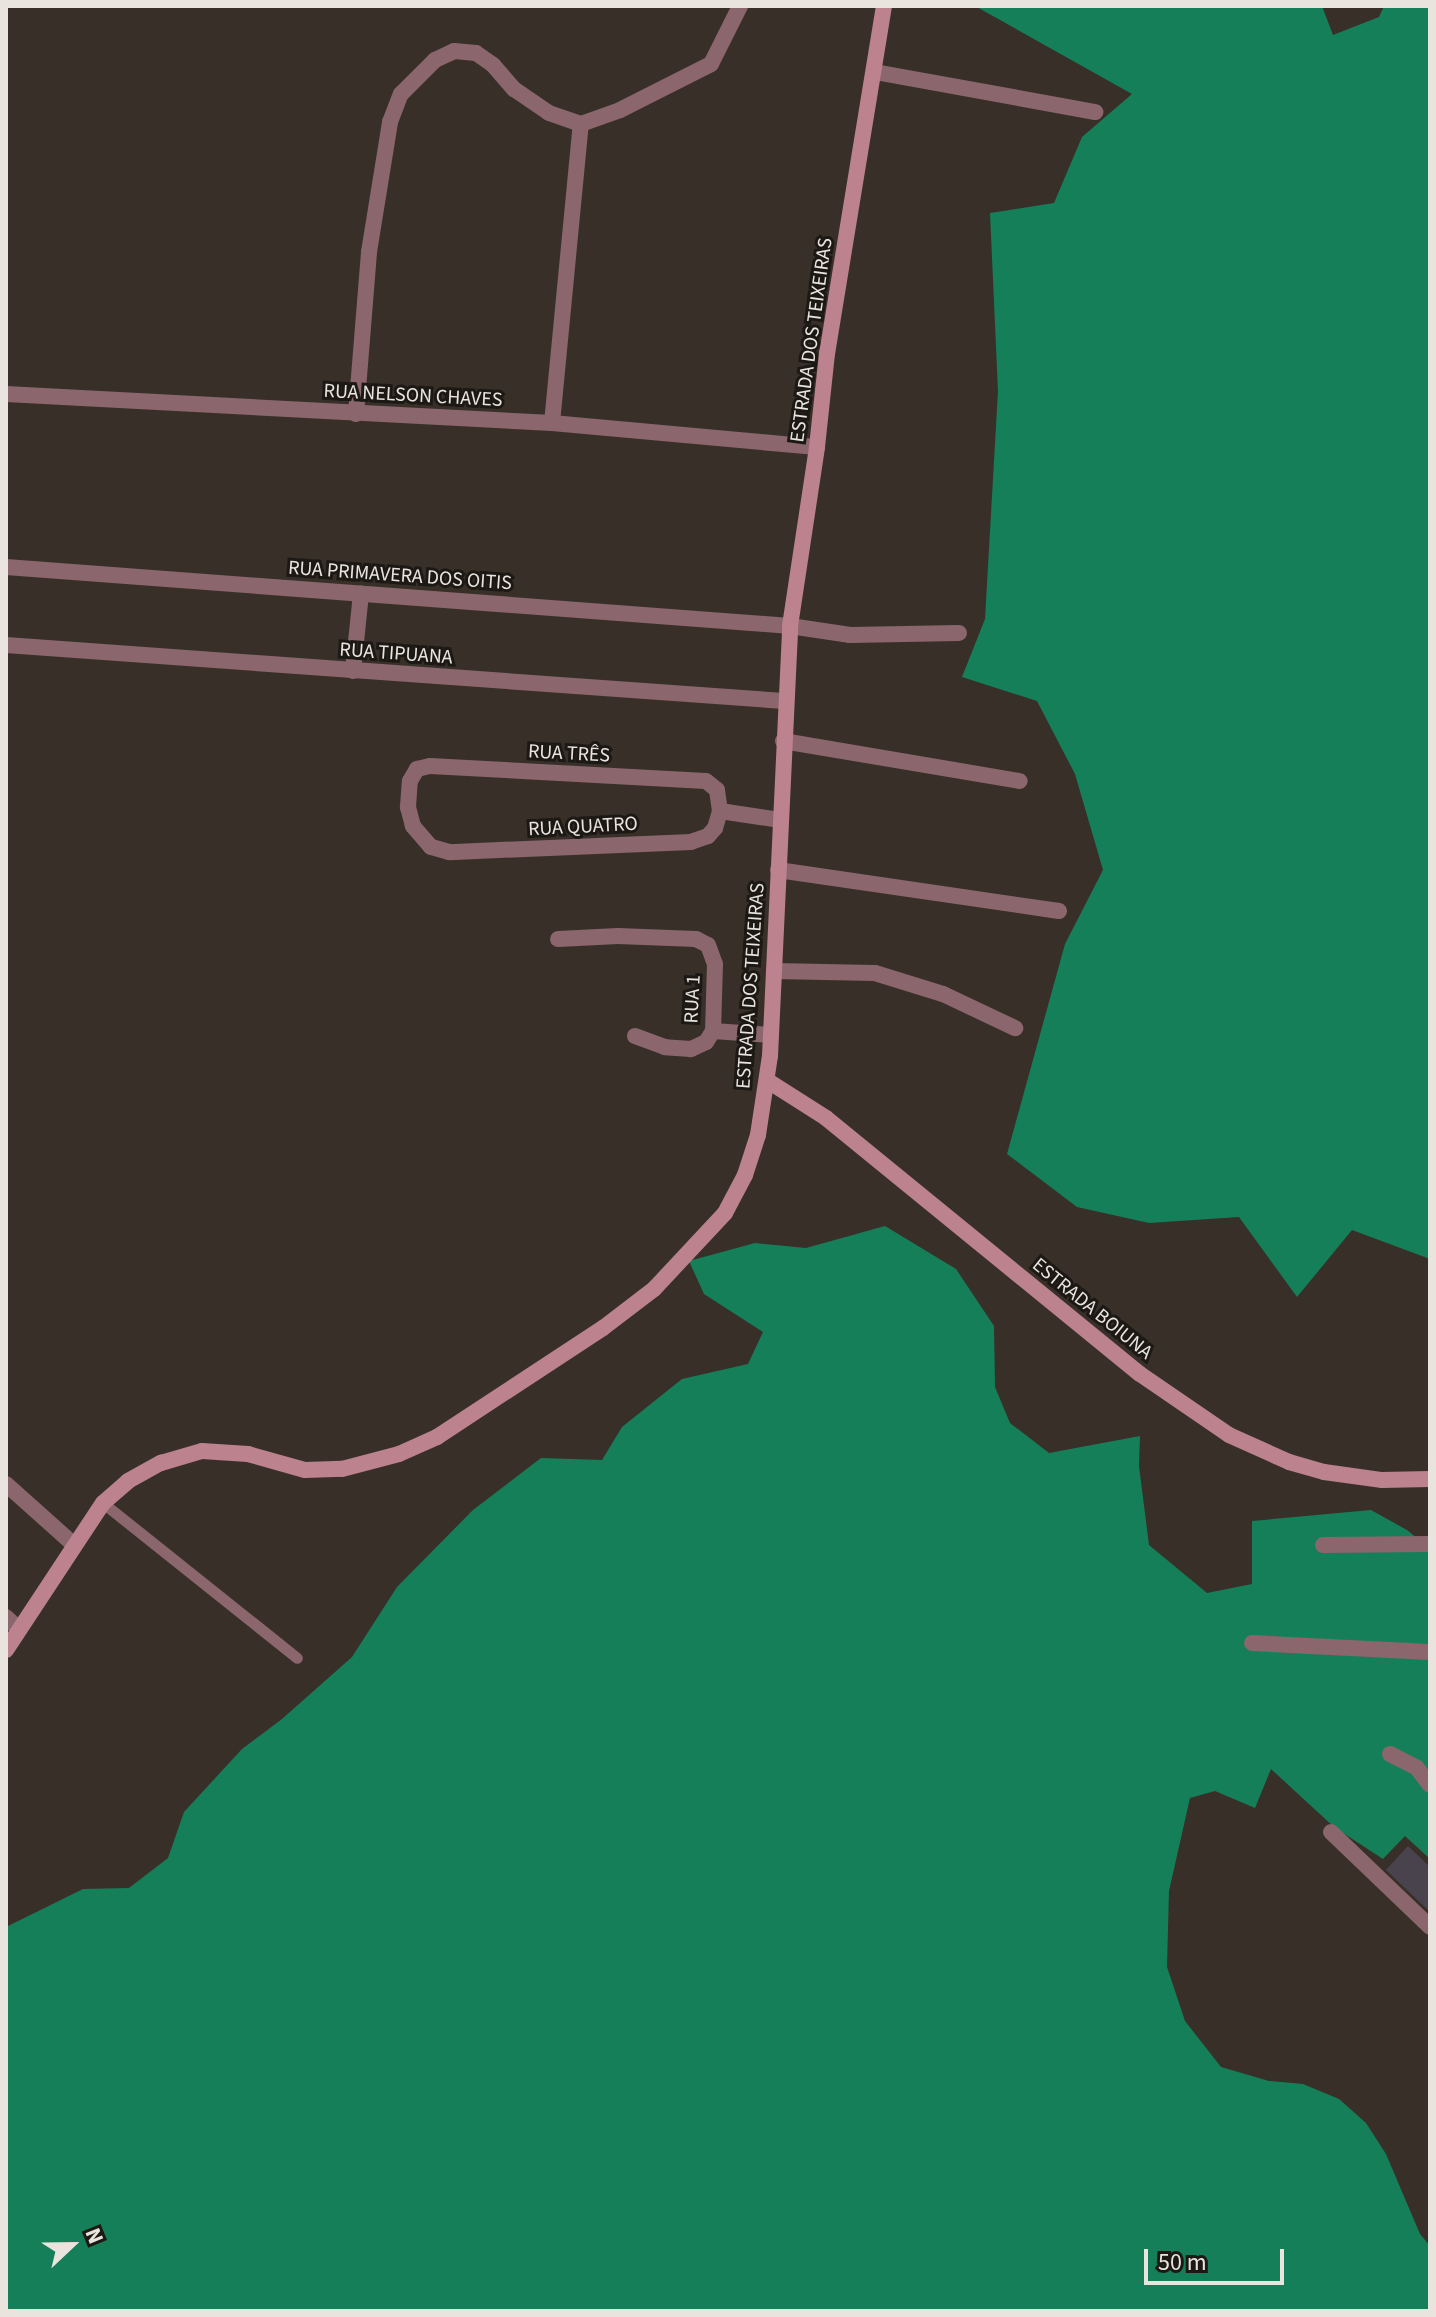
<!DOCTYPE html>
<meta charset="utf-8">
<style>
body{margin:0}
#map{position:relative;width:1436px;height:2317px;overflow:hidden;background:#383028;font-family:"Source Sans 3",sans-serif}
div>[style]{position:absolute}
.forest>*{inset:0;background:#157f59}
.building>*{inset:0;background:#49434d}
.lane>*{height:11px;margin:-5.5px;padding:0 5.5px;transform-origin:5.5px;border-radius:5.5px;background:#8b666c}
.street>*{height:16px;margin:-8px;padding:0 8px;transform-origin:8px;border-radius:8px;background:#8b666c}
.secondary>*{height:16px;margin:-8px;padding:0 8px;transform-origin:8px;border-radius:8px;background:#bc828d}
span{translate:-50% -50%;white-space:nowrap;text-align:center;line-height:1.15;-webkit-text-stroke:6px #1c1915;paint-order:stroke}
.street-label{font-size:20px;color:#e9e4de}
.frame{position:absolute;inset:0;border:8px solid #e9e4de;pointer-events:none}
.north{position:absolute;left:32px;top:2205px;width:80px;height:80px;-webkit-text-stroke:6px #1c1915;paint-order:stroke;rotate:68deg;font-size:22px;font-weight:700;line-height:32px;text-align:center;color:#e9e4de}
.north::after{content:'';display:block;margin:auto;width:28px;height:36px;background:#e9e4de;clip-path:polygon(50% 0,100% 100%,50% 72%,0 100%)}
.scale{position:absolute;left:1144px;top:2249px;width:140px;height:36px;box-sizing:border-box;border:4px solid #e9e4de;border-top:0;padding-left:10px;font-size:24px;line-height:28px;white-space:nowrap;color:#e9e4de;-webkit-text-stroke:6px #1c1915;paint-order:stroke}
</style>
<div id="map">
<div class="forest">
<i style="clip-path:polygon(975px 6px,1322px 6px,1333px 35px,1379px 17px,1384px 6px,1430px 6px,1430px 1259px,1352px 1230px,1297px 1297px,1239px 1217px,1149px 1223px,1077px 1207px,1007px 1154px,1065px 944px,1103px 870px,1075px 774px,1037px 701px,962px 677px,985px 619px,998px 391px,990px 213px,1054px 203px,1082px 137px,1132px 94px)"></i>
<i style="clip-path:polygon(885px 1226px,956px 1269px,994px 1326px,995px 1387px,1010px 1423px,1049px 1453px,1140px 1436px,1139px 1466px,1149px 1545px,1207px 1593px,1252px 1584px,1252px 1521px,1371px 1510px,1407px 1530px,1430px 1549px,1430px 1859px,1405px 1836px,1383px 1859px,1334px 1827px,1271px 1769px,1255px 1808px,1215px 1791px,1190px 1798px,1169px 1891px,1167px 1967px,1185px 2021px,1221px 2067px,1269px 2081px,1303px 2084px,1339px 2099px,1366px 2123px,1386px 2154px,1420px 2234px,1430px 2246px,1430px 2311px,6px 2311px,6px 1927px,83px 1889px,129px 1888px,168px 1858px,184px 1812px,242px 1749px,282px 1719px,352px 1657px,397px 1587px,473px 1510px,541px 1458px,602px 1460px,622px 1427px,682px 1379px,748px 1364px,763px 1332px,704px 1294px,689px 1261px,755px 1243px,806px 1248px)"></i>
</div>
<div class="building">
<i style="clip-path:polygon(1408px 1846px,1430px 1867px,1430px 1912px,1386px 1870px)"></i>
</div>
<div class="lane">
<i style="left:103px;top:1503px;width:248px;rotate:38.6deg"></i>
</div>
<div class="street">
<i style="left:875px;top:72px;width:224px;rotate:10.3deg"></i>
<i style="left:6px;top:394px;width:547px;rotate:3.04deg"></i>
<i style="left:552px;top:423px;width:266px;rotate:5.2deg"></i>
<i style="left:356px;top:414px;width:163px;rotate:-85.4deg"></i>
<i style="left:369px;top:252px;width:132px;rotate:-80.8deg"></i>
<i style="left:390px;top:122px;width:30px;rotate:-69deg"></i>
<i style="left:401px;top:94px;width:48px;rotate:-45deg"></i>
<i style="left:435px;top:60px;width:21px;rotate:-25deg"></i>
<i style="left:454px;top:51px;width:22px;rotate:5deg"></i>
<i style="left:476px;top:53px;width:21px;rotate:35deg"></i>
<i style="left:493px;top:65px;width:32px;rotate:49deg"></i>
<i style="left:514px;top:89px;width:42px;rotate:34.4deg"></i>
<i style="left:549px;top:113px;width:34px;rotate:19deg"></i>
<i style="left:552px;top:423px;width:300px;rotate:-84.5deg"></i>
<i style="left:581px;top:124px;width:41px;rotate:-19.7deg"></i>
<i style="left:620px;top:110px;width:102px;rotate:-26.8deg"></i>
<i style="left:711px;top:64px;width:65px;rotate:-63.4deg"></i>
<i style="left:6px;top:567px;width:786px;rotate:4.3deg"></i>
<i style="left:790px;top:626px;width:61px;rotate:8.5deg"></i>
<i style="left:850px;top:635px;width:109px;rotate:-1.1deg"></i>
<i style="left:6px;top:645px;width:780px;rotate:4.12deg"></i>
<i style="left:353px;top:671px;width:78px;rotate:-84.1deg"></i>
<i style="left:783px;top:741px;width:240px;rotate:9.6deg"></i>
<i style="left:430px;top:766px;width:276px;rotate:3.1deg"></i>
<i style="left:706px;top:781px;width:14px;rotate:39deg"></i>
<i style="left:717px;top:790px;width:21px;rotate:82deg"></i>
<i style="left:720px;top:811px;width:18px;rotate:106deg"></i>
<i style="left:715px;top:828px;width:11px;rotate:131deg"></i>
<i style="left:708px;top:836px;width:18px;rotate:161deg"></i>
<i style="left:691px;top:842px;width:242px;rotate:177.6deg"></i>
<i style="left:449px;top:852px;width:19px;rotate:-164deg"></i>
<i style="left:431px;top:847px;width:28px;rotate:-131deg"></i>
<i style="left:413px;top:826px;width:20px;rotate:-105deg"></i>
<i style="left:408px;top:807px;width:26px;rotate:-86deg"></i>
<i style="left:410px;top:781px;width:14px;rotate:-60deg"></i>
<i style="left:417px;top:769px;width:13px;rotate:-13deg"></i>
<i style="left:720px;top:811px;width:61px;rotate:8.5deg"></i>
<i style="left:778px;top:870px;width:284px;rotate:8.3deg"></i>
<i style="left:558px;top:939px;width:60px;rotate:-2.9deg"></i>
<i style="left:618px;top:936px;width:78px;rotate:2.2deg"></i>
<i style="left:696px;top:939px;width:13px;rotate:27deg"></i>
<i style="left:708px;top:945px;width:20px;rotate:70deg"></i>
<i style="left:715px;top:964px;width:67px;rotate:91.7deg"></i>
<i style="left:713px;top:1031px;width:13px;rotate:122deg"></i>
<i style="left:706px;top:1042px;width:17px;rotate:155deg"></i>
<i style="left:691px;top:1049px;width:26px;rotate:-176deg"></i>
<i style="left:665px;top:1047px;width:32px;rotate:-160deg"></i>
<i style="left:774px;top:971px;width:101px;rotate:1.1deg"></i>
<i style="left:875px;top:973px;width:71px;rotate:17.2deg"></i>
<i style="left:943px;top:994px;width:80px;rotate:25.3deg"></i>
<i style="left:713px;top:1031px;width:57px;rotate:4deg"></i>
<i style="left:6px;top:1484px;width:90px;rotate:41.8deg"></i>
<i style="left:1323px;top:1545px;width:107px;rotate:-0.5deg"></i>
<i style="left:6px;top:1617px;width:18px;rotate:43deg"></i>
<i style="left:1252px;top:1643px;width:178px;rotate:2.9deg"></i>
<i style="left:1390px;top:1754px;width:30px;rotate:27deg"></i>
<i style="left:1417px;top:1768px;width:21px;rotate:53deg"></i>
<i style="left:1331px;top:1832px;width:137px;rotate:43.8deg"></i>
</div>
<div class="secondary">
<i style="left:768px;top:1081px;width:69px;rotate:32.5deg"></i>
<i style="left:826px;top:1118px;width:405px;rotate:39.2deg"></i>
<i style="left:1140px;top:1374px;width:108px;rotate:34.4deg"></i>
<i style="left:1229px;top:1435px;width:66px;rotate:24.2deg"></i>
<i style="left:1289px;top:1462px;width:36px;rotate:16deg"></i>
<i style="left:1324px;top:1472px;width:59px;rotate:7.9deg"></i>
<i style="left:1382px;top:1480px;width:48px;rotate:-1.2deg"></i>
<i style="left:6px;top:1650px;width:176px;rotate:-56.6deg"></i>
<i style="left:103px;top:1503px;width:33px;rotate:-41deg"></i>
<i style="left:128px;top:1481px;width:38px;rotate:-29deg"></i>
<i style="left:161px;top:1463px;width:43px;rotate:-16.3deg"></i>
<i style="left:202px;top:1451px;width:46px;rotate:3.7deg"></i>
<i style="left:248px;top:1454px;width:59px;rotate:15.7deg"></i>
<i style="left:305px;top:1470px;width:37px;rotate:-2deg"></i>
<i style="left:342px;top:1469px;width:59px;rotate:-14.7deg"></i>
<i style="left:399px;top:1454px;width:42px;rotate:-24.1deg"></i>
<i style="left:437px;top:1437px;width:199px;rotate:-33.3deg"></i>
<i style="left:603px;top:1328px;width:64px;rotate:-37.4deg"></i>
<i style="left:654px;top:1289px;width:104px;rotate:-46.9deg"></i>
<i style="left:725px;top:1213px;width:43px;rotate:-62.2deg"></i>
<i style="left:745px;top:1175px;width:42px;rotate:-72deg"></i>
<i style="left:758px;top:1135px;width:80px;rotate:-81.4deg"></i>
<i style="left:770px;top:1056px;width:430px;rotate:-87.3deg"></i>
<i style="left:790px;top:626px;width:181px;rotate:-81.4deg"></i>
<i style="left:817px;top:447px;width:94px;rotate:-83.9deg"></i>
<i style="left:827px;top:354px;width:353px;rotate:-80.7deg"></i>
</div>
<div class="street-label">
<span style="left:812px;top:340px;rotate:-82deg">ESTRADA DOS TEIXEIRAS</span>
<span style="left:413px;top:396px;rotate:3deg">RUA NELSON CHAVES</span>
<span style="left:400px;top:576px;rotate:4deg">RUA PRIMAVERA DOS OITIS</span>
<span style="left:396px;top:654px;rotate:4deg">RUA TIPUANA</span>
<span style="left:569px;top:754px;rotate:3deg">RUA TRÊS</span>
<span style="left:583px;top:827px;rotate:-3deg">RUA QUATRO</span>
<span style="left:751px;top:986px;rotate:-86deg">ESTRADA DOS TEIXEIRAS</span>
<span style="left:693px;top:999px;rotate:-87deg">RUA 1</span>
<span style="left:1092px;top:1309px;rotate:39deg">ESTRADA BOIUNA</span>
</div>
<div class="frame"></div>
<div class="north">N</div>
<div class="scale">50 m</div>
</div>
